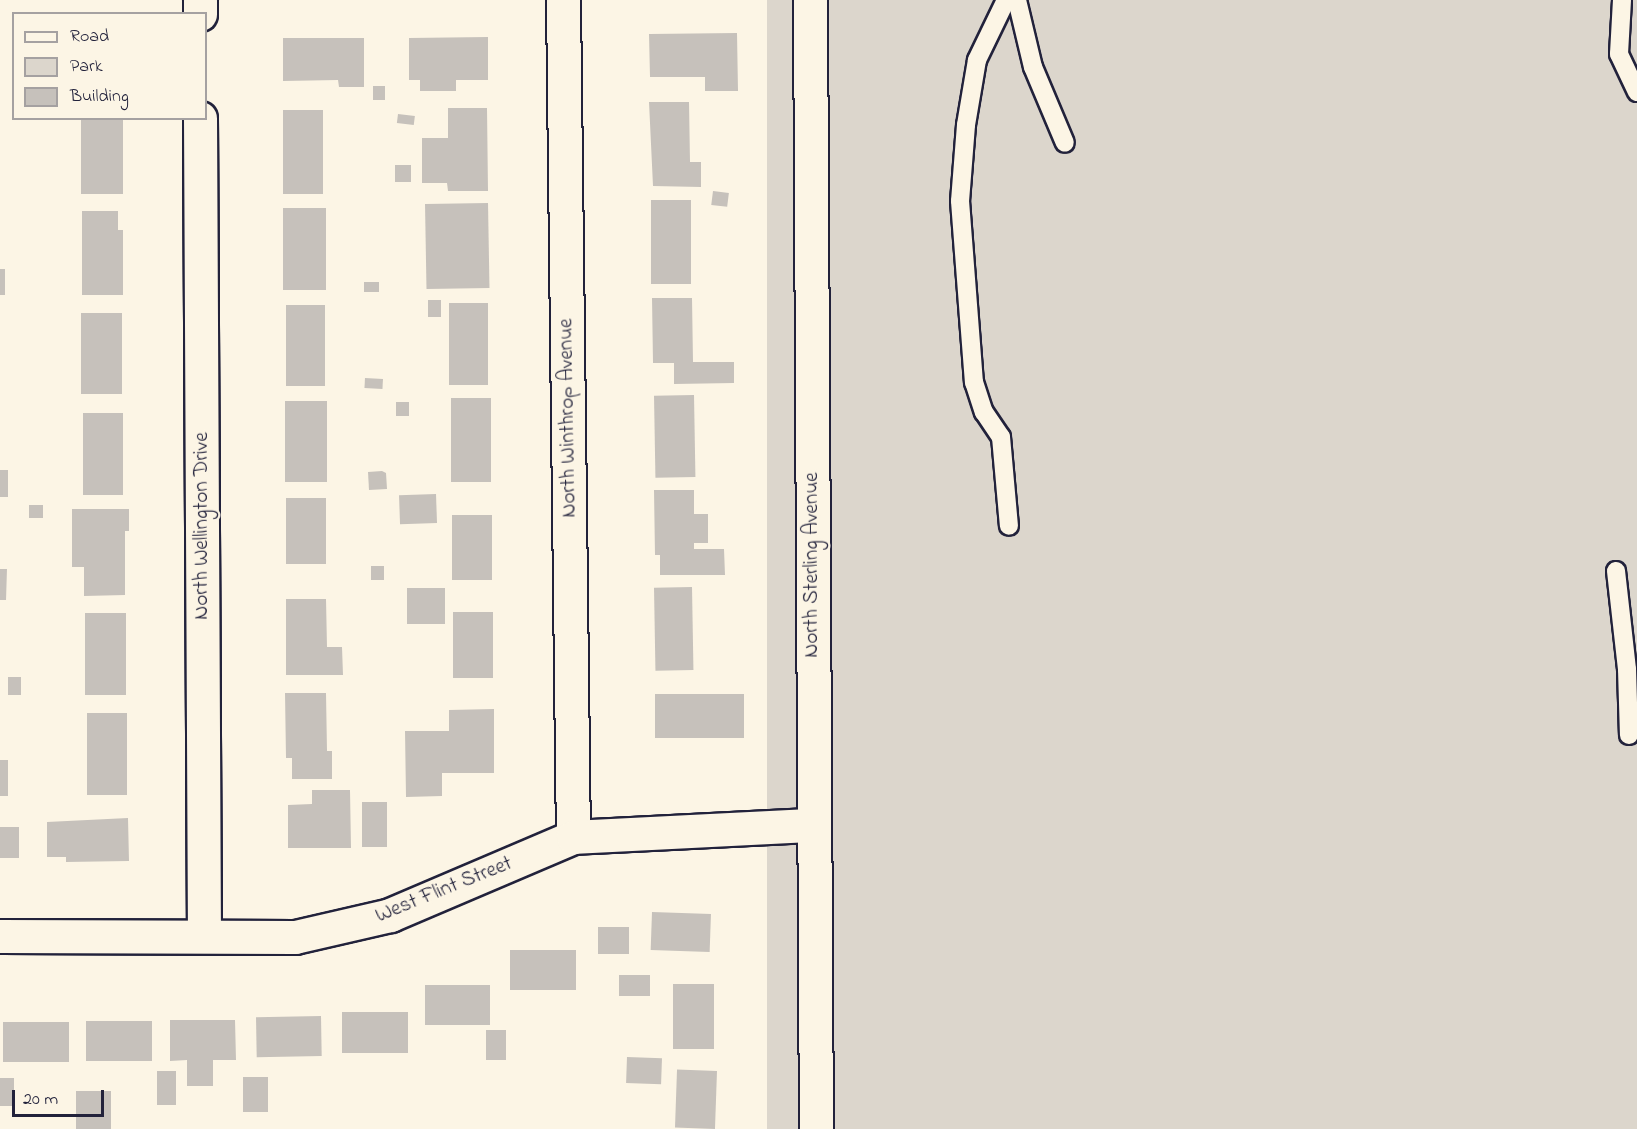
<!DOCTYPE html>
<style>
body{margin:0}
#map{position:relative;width:1637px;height:1129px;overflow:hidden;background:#fcf5e5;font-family:"Indie Flower",sans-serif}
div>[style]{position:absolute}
.green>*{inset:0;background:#dcd6cc;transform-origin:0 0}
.building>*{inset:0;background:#c6c1bb;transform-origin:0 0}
.roads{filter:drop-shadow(2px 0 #22223b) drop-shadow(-2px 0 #22223b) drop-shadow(0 2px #22223b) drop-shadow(0 -2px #22223b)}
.lane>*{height:18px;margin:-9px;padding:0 9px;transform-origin:9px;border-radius:9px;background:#fcf5e5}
.street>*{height:33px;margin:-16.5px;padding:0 16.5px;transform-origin:16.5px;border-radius:16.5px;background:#fcf5e5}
.secondary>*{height:33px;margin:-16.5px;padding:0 16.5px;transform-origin:16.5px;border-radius:16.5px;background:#fcf5e5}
span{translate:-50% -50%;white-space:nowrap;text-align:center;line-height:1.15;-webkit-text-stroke:4.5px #fcf5e5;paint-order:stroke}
.street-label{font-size:21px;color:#22223b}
.legend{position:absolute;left:12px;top:12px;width:195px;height:108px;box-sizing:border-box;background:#fcf5e5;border:2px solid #a5a1a1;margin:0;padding:8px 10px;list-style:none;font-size:18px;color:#22223b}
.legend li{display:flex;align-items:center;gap:12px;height:30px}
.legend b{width:30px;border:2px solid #a5a1a1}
.scale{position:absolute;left:12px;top:1090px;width:92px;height:27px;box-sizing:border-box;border:3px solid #22223b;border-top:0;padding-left:8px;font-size:18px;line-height:21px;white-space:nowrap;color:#22223b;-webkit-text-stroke:4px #fcf5e5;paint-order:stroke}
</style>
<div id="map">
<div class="green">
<i style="left:767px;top:0;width:870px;height:1129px"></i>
</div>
<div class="building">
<i style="clip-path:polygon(737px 33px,738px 91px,705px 91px,705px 77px,650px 77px,649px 34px)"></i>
<i style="clip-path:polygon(488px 37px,488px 80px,456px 80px,456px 91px,420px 91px,420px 80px,409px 80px,409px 38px)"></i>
<i style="clip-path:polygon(283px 38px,364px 38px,364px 87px,339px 87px,338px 80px,283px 81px)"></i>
<i style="left:373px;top:86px;width:12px;height:14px"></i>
<i style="clip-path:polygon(649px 102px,689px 102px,690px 162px,701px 162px,701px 187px,653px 186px)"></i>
<i style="clip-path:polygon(448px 108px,487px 108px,488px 191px,448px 191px,447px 183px,422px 183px,422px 138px,448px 138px)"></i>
<i style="left:283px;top:110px;width:40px;height:84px"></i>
<i style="left:398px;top:114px;width:17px;height:9px;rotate:7deg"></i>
<i style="left:81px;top:118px;width:42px;height:76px"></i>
<i style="left:395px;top:165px;width:16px;height:17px"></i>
<i style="left:713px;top:191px;width:16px;height:14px;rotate:7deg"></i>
<i style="left:691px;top:200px;width:84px;height:40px;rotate:90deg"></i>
<i style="left:488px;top:203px;width:85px;height:63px;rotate:89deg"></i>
<i style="left:283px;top:208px;width:43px;height:82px"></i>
<i style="clip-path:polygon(82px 211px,118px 211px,118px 230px,123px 230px,123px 295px,82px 295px)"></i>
<i style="left:0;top:269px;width:5px;height:26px"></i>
<i style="left:364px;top:282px;width:15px;height:10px"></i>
<i style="clip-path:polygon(652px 298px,692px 298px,693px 362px,734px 362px,734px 383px,674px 384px,674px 363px,653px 363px)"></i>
<i style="left:428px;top:300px;width:13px;height:17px"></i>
<i style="left:449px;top:303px;width:39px;height:82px"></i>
<i style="left:286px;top:305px;width:39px;height:81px"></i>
<i style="left:81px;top:313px;width:41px;height:81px"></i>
<i style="left:365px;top:378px;width:18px;height:10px;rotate:3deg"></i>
<i style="left:694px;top:395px;width:82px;height:40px;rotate:89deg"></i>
<i style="left:451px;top:398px;width:40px;height:84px"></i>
<i style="left:327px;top:401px;width:81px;height:42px;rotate:90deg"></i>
<i style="left:396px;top:402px;width:13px;height:14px"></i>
<i style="left:83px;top:413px;width:40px;height:82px"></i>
<i style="left:0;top:470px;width:8px;height:27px"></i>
<i style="clip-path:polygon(382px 471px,386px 473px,387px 489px,369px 490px,368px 472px)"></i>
<i style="clip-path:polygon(654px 490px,694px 490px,694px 514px,708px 514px,708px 543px,694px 543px,694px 549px,724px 549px,725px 575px,660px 575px,660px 555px,655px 555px)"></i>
<i style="left:436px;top:494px;width:29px;height:37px;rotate:88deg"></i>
<i style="left:286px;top:498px;width:40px;height:66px"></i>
<i style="left:29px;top:505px;width:14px;height:13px"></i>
<i style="clip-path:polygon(72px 509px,129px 509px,129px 531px,125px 531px,125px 595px,84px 596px,84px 567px,72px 567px)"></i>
<i style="left:452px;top:515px;width:40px;height:65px"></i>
<i style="left:371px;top:566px;width:13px;height:14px"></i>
<i style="clip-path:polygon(0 569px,7px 569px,6px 600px,0 600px)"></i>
<i style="left:692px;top:587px;width:83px;height:38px;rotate:89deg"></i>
<i style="left:407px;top:588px;width:38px;height:36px"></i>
<i style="clip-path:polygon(286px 599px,326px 599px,327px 647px,342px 647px,343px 675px,286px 675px)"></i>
<i style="left:453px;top:612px;width:40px;height:66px"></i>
<i style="left:85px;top:613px;width:41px;height:82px"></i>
<i style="left:8px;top:677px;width:13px;height:18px"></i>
<i style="clip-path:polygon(285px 693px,326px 693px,327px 751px,332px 751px,332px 779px,292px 779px,292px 758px,286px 758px)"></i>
<i style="left:655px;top:694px;width:89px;height:44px"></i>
<i style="clip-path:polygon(494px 709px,494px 773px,442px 773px,442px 796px,406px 797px,405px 731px,449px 731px,449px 710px)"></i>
<i style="left:87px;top:713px;width:40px;height:82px"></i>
<i style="left:0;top:760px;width:8px;height:36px"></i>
<i style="clip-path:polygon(312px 790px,350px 790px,351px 848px,288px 848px,288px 805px,312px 804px)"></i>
<i style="left:362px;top:802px;width:25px;height:45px"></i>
<i style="clip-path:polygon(128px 818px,129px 861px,66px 862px,66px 857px,47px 857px,47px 822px)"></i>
<i style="left:0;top:827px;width:19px;height:31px"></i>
<i style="left:652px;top:912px;width:59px;height:38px;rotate:2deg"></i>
<i style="left:598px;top:927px;width:31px;height:27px"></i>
<i style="left:510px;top:950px;width:66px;height:40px"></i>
<i style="left:619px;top:975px;width:31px;height:21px"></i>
<i style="left:673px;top:984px;width:41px;height:65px"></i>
<i style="left:425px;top:985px;width:65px;height:40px"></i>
<i style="left:408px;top:1012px;width:41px;height:66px;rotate:90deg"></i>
<i style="left:321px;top:1016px;width:40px;height:65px;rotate:89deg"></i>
<i style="clip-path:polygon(170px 1020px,235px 1020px,236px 1060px,213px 1060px,213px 1086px,187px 1086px,187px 1060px,170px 1061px)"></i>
<i style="left:86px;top:1021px;width:66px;height:40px"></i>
<i style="left:3px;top:1022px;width:66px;height:40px"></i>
<i style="left:486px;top:1030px;width:20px;height:30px"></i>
<i style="left:627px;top:1057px;width:35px;height:26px;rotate:2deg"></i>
<i style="left:157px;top:1071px;width:19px;height:34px"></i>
<i style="left:717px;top:1071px;width:58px;height:40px;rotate:92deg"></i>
<i style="left:243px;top:1077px;width:25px;height:35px"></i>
<i style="left:0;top:1078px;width:14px;height:28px"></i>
<i style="left:76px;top:1091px;width:35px;height:38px"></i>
</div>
<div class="roads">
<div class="lane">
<i style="left:1006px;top:0;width:67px;rotate:115.8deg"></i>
<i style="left:977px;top:60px;width:66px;rotate:99.6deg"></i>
<i style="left:966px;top:125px;width:76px;rotate:94.5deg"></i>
<i style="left:960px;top:201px;width:182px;rotate:85.6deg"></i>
<i style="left:974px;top:382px;width:32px;rotate:72deg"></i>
<i style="left:984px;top:412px;width:30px;rotate:56deg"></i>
<i style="left:1001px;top:437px;width:89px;rotate:84.9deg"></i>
<i style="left:1017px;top:0;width:69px;rotate:76.6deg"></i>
<i style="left:1033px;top:67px;width:82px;rotate:67.2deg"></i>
<i style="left:1622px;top:0;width:54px;rotate:93.2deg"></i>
<i style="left:1619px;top:54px;width:42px;rotate:64.7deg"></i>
<i style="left:1616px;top:571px;width:99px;rotate:83.6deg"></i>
<i style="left:1627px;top:669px;width:66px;rotate:88.3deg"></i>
</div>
<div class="street">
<i style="left:200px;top:0;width:14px;rotate:90deg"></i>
<i style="left:563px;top:0;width:837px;rotate:89.32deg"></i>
<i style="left:200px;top:118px;width:816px;rotate:89.72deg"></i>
<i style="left:0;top:936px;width:295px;rotate:0.2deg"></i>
<i style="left:295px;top:937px;width:98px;rotate:-13deg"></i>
<i style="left:390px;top:915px;width:199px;rotate:-23.1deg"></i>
<i style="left:573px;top:837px;width:240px;rotate:-2.9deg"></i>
</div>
<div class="secondary">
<i style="left:810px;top:0;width:1129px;rotate:89.7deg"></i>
</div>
</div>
<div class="street-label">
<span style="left:568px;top:418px;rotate:-91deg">North Winthrop Avenue</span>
<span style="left:202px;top:526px;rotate:-90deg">North Wellington Drive</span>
<span style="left:812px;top:565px;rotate:-90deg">North Sterling Avenue</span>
<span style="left:444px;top:890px;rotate:-22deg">West Flint Street</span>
</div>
<ul class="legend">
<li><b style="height:8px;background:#fcf5e5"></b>Road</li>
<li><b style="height:16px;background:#dcd6cc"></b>Park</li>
<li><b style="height:16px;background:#c6c1bb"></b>Building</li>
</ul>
<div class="scale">20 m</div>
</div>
